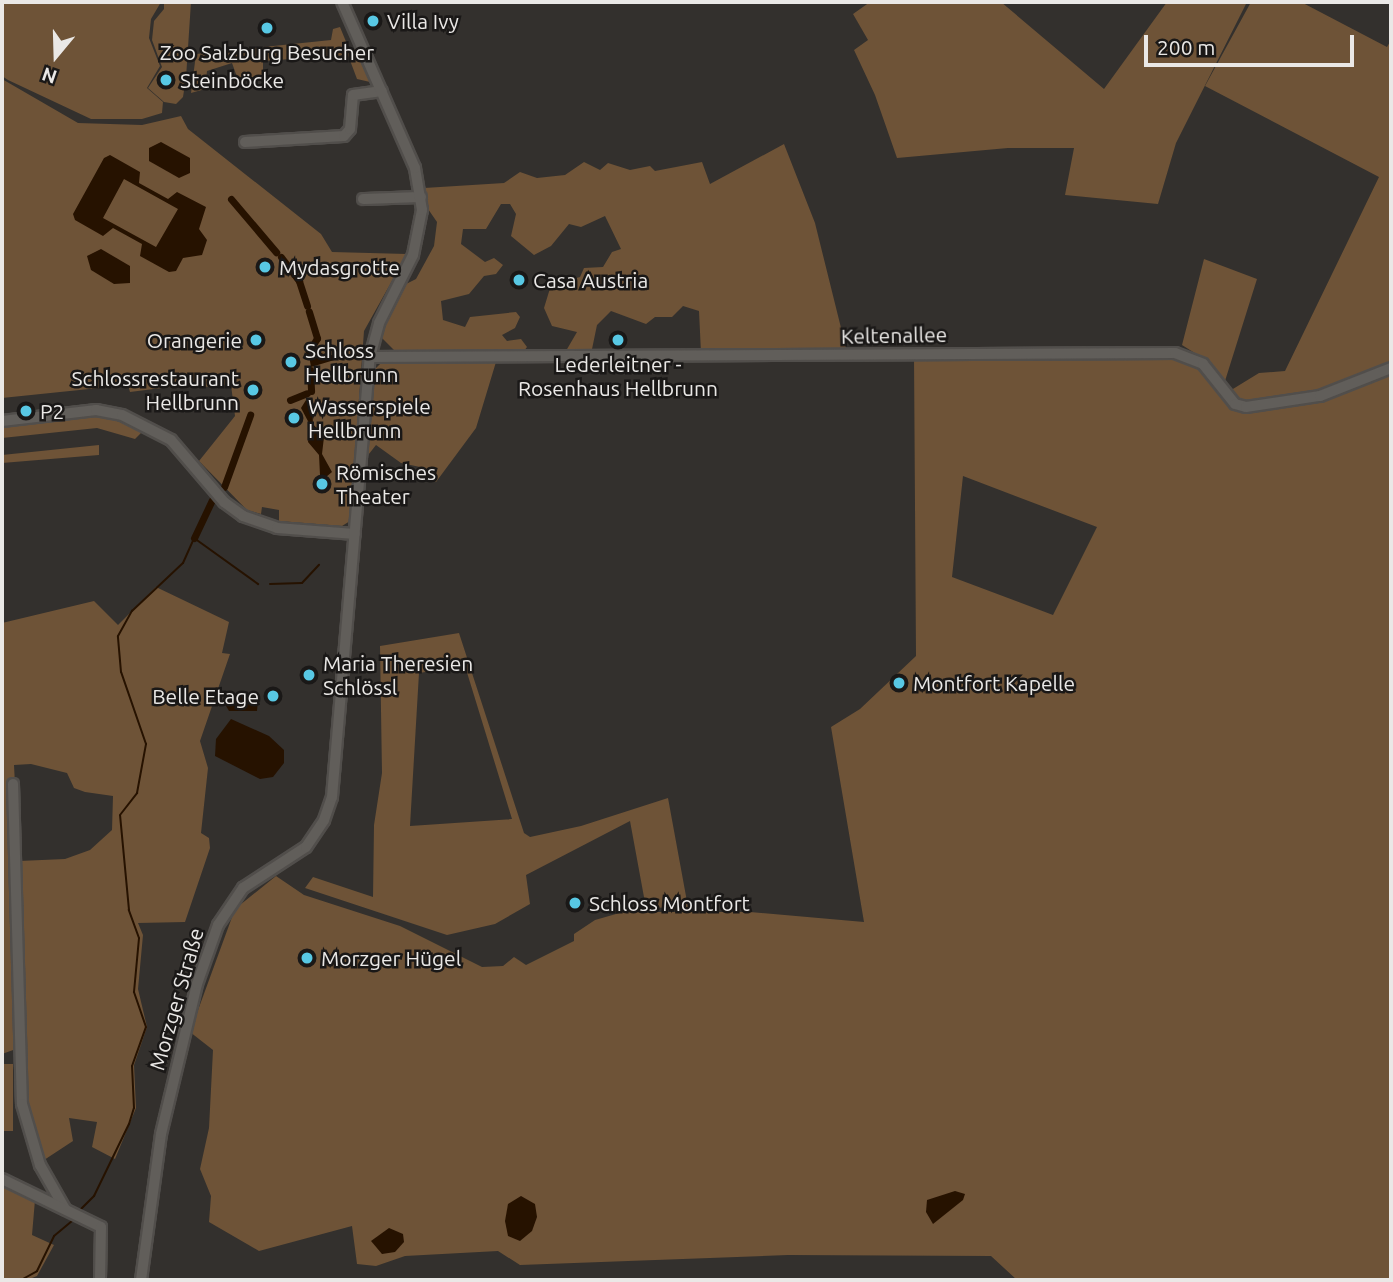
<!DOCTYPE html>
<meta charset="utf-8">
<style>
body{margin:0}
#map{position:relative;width:1393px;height:1282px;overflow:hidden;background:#33302d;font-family:Ubuntu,sans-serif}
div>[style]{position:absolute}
.green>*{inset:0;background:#6e5337;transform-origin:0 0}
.water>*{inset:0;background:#261200}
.stream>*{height:2px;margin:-1px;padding:0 1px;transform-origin:1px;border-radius:1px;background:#261200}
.canal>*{height:7px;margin:-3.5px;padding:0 3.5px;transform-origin:3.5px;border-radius:3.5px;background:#261200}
.roads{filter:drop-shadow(2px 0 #514e4b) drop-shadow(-2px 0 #514e4b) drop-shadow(0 2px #514e4b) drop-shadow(0 -2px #514e4b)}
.minor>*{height:10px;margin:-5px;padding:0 5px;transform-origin:5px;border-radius:5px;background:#615e5a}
.dots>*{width:19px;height:19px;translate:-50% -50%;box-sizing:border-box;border:4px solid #1a1817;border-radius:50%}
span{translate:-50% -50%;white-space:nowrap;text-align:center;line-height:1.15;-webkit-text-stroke:5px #1a1817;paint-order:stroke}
.poi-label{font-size:21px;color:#eae8e6}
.left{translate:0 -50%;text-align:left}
.right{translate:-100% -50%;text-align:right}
.street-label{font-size:21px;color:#eae8e6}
.frame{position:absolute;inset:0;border:4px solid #eae8e6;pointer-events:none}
.north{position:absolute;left:21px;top:21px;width:70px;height:70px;-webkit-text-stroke:5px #1a1817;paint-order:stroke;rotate:199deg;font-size:19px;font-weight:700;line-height:28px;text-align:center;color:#eae8e6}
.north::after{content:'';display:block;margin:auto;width:24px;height:32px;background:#eae8e6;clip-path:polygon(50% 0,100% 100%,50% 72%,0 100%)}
.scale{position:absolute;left:1144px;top:35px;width:210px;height:32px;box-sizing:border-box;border:4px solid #eae8e6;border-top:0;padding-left:9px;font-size:21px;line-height:24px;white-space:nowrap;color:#eae8e6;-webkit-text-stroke:5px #1a1817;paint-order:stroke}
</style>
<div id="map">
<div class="green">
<i style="clip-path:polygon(2px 2px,161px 2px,151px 19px,149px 38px,160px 66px,147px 88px,163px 102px,162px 113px,142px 119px,91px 119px,8px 80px,2px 76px)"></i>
<i style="clip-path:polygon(164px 2px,191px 2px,186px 78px,183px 97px,176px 104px,164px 102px,148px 88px,162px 67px,152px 40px,154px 21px,164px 9px)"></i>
<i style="clip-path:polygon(870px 2px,1001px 2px,1104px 89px,1167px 2px,1247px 2px,1176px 143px,1158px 204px,1065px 195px,1074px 148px,1008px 148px,897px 158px,875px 95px,854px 50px,868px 40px,853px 14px)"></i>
<i style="clip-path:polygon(evenodd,1251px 2px,1301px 2px,1387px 47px,1391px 40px,1391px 1280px,1017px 1280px,991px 1256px,788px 1255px,520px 1265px,498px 1251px,405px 1256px,376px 1266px,357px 1264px,352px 1226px,259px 1251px,209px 1222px,211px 1196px,200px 1169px,209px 1128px,213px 1050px,190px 1032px,235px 909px,276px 876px,304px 895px,400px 926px,482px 967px,503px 966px,514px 957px,526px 965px,574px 941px,574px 934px,595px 920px,623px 912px,750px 912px,864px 922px,831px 727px,860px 709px,916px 656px,914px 357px,1179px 357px,1199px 365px,1228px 392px,1259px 373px,1285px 371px,1379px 177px,1205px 86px,1251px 2px,963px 476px,1097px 527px,1053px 615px,952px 577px,963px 476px)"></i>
<i style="clip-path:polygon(340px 27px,349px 49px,356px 49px,370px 82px,357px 79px,348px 55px,263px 61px,263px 77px,237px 77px,232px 63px,207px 71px,205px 89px,191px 93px,196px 54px,331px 40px,333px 29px)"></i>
<i style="clip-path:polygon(2px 79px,78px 123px,142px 125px,181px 116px,188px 129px,321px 234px,332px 252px,407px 254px,364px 331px,350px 521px,342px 526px,279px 521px,279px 510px,262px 507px,261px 514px,247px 510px,199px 461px,235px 416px,231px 385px,202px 387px,201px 383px,130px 392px,128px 385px,2px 398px)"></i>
<i style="clip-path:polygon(784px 144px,815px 223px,847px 352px,701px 353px,699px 311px,683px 306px,672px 317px,655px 317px,646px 324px,611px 311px,597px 325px,591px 354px,563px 356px,577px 332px,552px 326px,544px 308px,551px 285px,557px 277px,569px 280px,580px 277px,584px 268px,603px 267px,612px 252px,621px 249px,605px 216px,581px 227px,569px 224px,551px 246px,534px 255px,511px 236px,516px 214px,510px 204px,501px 204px,486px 229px,463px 229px,461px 244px,485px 262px,494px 258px,503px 265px,496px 274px,484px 276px,469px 294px,441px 301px,443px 320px,465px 327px,470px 317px,516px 312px,520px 317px,515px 328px,502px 335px,507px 341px,521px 339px,527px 347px,520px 356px,395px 351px,380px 336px,402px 286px,416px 279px,434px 246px,437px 222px,428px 209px,424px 188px,504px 183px,520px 172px,537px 178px,565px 175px,584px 162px,600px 170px,608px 163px,630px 170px,650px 166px,655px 171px,702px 162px,710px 184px)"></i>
<i style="clip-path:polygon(1204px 259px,1257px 279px,1225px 381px,1212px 364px,1182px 345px)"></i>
<i style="clip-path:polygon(400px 358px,496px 362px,476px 428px,436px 482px,420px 467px,401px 463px,376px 445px,365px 459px,374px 370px,385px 359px)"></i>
<i style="clip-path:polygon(104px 416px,143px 431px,135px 439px,97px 428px,2px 438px,2px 426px)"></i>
<i style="clip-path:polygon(99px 445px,99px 455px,2px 463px,2px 455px)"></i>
<i style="clip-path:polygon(evenodd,156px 587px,229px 622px,222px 653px,230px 654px,200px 741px,208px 768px,201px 833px,209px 838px,210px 848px,185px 922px,138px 923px,143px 935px,138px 989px,147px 1027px,134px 1065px,136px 1108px,115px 1159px,92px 1147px,97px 1122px,69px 1118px,73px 1141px,41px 1162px,30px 1136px,16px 1049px,2px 1054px,2px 623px,94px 601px,118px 625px,156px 587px,31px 764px,67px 773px,74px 788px,85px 792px,113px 796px,112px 830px,90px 850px,65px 859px,19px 861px,14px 765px,31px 764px)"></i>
<i style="clip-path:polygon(evenodd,459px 633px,524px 833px,530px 837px,581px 826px,668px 798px,688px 907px,646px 908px,630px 821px,526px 875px,530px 904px,495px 924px,447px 935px,305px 888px,313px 877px,373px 897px,374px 825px,382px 773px,380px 646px,459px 633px,465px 666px,512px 819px,410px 826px,419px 673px,465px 666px)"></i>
<i style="left:2px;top:1064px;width:11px;height:67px"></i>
<i style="clip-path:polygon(2px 1181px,35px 1200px,32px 1235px,54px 1245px,37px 1276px,27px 1280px,2px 1280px)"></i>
</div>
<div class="water">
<i style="clip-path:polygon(161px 142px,190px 158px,190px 173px,179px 178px,149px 161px,149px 148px)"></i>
<i style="clip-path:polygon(evenodd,110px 155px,140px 172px,139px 183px,168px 199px,177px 192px,206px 207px,199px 229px,207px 240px,202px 255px,183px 258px,176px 271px,169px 272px,140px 256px,142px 244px,113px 228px,103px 236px,75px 220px,73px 214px,104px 158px,110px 155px,124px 179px,178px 209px,156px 247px,103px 218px,124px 179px)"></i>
<i style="clip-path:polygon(101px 249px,130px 266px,130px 283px,114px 284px,91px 270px,87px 256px)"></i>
<i style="clip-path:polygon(322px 353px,326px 357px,338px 353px,341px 358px,311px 367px,309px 355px)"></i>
<i style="clip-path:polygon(306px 400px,312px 405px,313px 424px,324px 437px,322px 454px,332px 472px,326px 477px,320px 475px,319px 455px,308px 442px,310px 425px,301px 408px)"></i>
<i style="clip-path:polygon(244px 695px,258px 700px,257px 711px,229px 711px,225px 704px,228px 698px)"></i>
<i style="clip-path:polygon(231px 719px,269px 736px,284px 750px,284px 763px,273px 777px,260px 779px,215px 756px,216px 739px)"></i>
<i style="clip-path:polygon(955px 1191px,965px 1194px,963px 1200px,933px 1224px,926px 1212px,927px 1200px)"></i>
<i style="clip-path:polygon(521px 1196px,535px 1204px,537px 1217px,532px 1231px,520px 1241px,508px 1236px,505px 1221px,508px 1204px)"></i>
<i style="clip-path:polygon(389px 1228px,403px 1234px,404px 1242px,395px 1252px,382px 1254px,371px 1241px)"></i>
</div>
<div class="stream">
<i style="left:270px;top:584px;width:32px;rotate:-2deg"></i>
<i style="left:302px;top:583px;width:25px;rotate:-47deg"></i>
<i style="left:78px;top:1212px;width:23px;rotate:-45deg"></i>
<i style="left:94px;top:1196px;width:80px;rotate:-64.1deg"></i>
<i style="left:129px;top:1124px;width:17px;rotate:-73deg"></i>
<i style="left:134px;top:1108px;width:42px;rotate:-92.7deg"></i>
<i style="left:132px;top:1066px;width:41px;rotate:-70.3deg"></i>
<i style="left:146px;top:1027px;width:37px;rotate:-109deg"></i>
<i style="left:134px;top:992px;width:54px;rotate:-84.7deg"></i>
<i style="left:139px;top:938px;width:30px;rotate:-110deg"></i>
<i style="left:129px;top:910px;width:95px;rotate:-95.4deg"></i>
<i style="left:120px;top:815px;width:28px;rotate:-52deg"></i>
<i style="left:137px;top:793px;width:50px;rotate:-79.6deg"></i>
<i style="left:146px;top:744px;width:76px;rotate:-109.1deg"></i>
<i style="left:121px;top:672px;width:36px;rotate:-95deg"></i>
<i style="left:118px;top:636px;width:29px;rotate:-61deg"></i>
<i style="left:132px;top:611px;width:70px;rotate:-43.3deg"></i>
<i style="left:183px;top:563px;width:27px;rotate:-66deg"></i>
<i style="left:194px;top:538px;width:79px;rotate:35.7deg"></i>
<i style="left:21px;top:1280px;width:18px;rotate:-29deg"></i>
<i style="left:37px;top:1271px;width:39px;rotate:-64deg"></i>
<i style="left:54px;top:1236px;width:25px;rotate:-40deg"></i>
</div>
<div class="canal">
<i style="left:231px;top:199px;width:70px;rotate:49.7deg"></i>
<i style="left:281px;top:257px;width:30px;rotate:53deg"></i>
<i style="left:299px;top:281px;width:26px;rotate:72deg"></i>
<i style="left:309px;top:351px;width:15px;rotate:-58deg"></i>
<i style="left:317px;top:338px;width:28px;rotate:-107deg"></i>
<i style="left:310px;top:370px;width:21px;rotate:87deg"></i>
<i style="left:290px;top:400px;width:18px;rotate:-22deg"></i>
<i style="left:224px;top:487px;width:77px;rotate:-70.1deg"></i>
<i style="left:194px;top:538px;width:42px;rotate:-64.7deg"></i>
</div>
<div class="roads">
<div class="minor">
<i style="left:245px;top:142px;width:99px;rotate:-3.5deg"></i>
<i style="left:344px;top:136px;width:9px;rotate:-49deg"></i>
<i style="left:350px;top:129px;width:34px;rotate:-85deg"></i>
<i style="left:353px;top:95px;width:29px;rotate:-8deg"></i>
<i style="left:363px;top:199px;width:58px;rotate:-2deg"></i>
<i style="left:370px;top:357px;width:805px;rotate:-0.28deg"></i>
<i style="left:1175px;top:353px;width:30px;rotate:21deg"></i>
<i style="left:1203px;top:364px;width:51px;rotate:51.3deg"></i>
<i style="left:1235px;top:404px;width:11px;rotate:15deg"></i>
<i style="left:1246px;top:407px;width:75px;rotate:-8.5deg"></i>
<i style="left:1320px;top:396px;width:76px;rotate:-21.5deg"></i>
<i style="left:2px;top:421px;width:95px;rotate:-6.7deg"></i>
<i style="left:96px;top:410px;width:26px;rotate:11deg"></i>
<i style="left:122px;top:415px;width:55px;rotate:27deg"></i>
<i style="left:171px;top:440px;width:82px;rotate:49.5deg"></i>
<i style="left:224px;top:502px;width:24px;rotate:36deg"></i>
<i style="left:243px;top:516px;width:36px;rotate:19deg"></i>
<i style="left:277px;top:528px;width:78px;rotate:4.4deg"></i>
<i style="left:13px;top:784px;width:320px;rotate:88.4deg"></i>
<i style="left:22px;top:1104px;width:64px;rotate:73.6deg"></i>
<i style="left:40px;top:1165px;width:51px;rotate:60.4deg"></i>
<i style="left:2px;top:1179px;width:110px;rotate:25.9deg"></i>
<i style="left:101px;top:1227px;width:53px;rotate:91.1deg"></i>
<i style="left:141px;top:1280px;width:147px;rotate:-82.2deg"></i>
<i style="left:161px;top:1134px;width:154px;rotate:-76.5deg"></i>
<i style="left:197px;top:984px;width:63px;rotate:-70.4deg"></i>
<i style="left:218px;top:925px;width:45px;rotate:-56deg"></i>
<i style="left:243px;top:888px;width:75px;rotate:-33.1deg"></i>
<i style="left:306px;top:847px;width:32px;rotate:-56deg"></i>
<i style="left:324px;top:820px;width:24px;rotate:-71deg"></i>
<i style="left:332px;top:797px;width:442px;rotate:-85.1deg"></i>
<i style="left:370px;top:357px;width:35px;rotate:-75deg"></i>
<i style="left:379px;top:323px;width:76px;rotate:-63.4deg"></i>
<i style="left:413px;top:255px;width:46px;rotate:-78.7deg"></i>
<i style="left:422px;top:210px;width:43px;rotate:-99.5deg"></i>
<i style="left:415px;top:168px;width:181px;rotate:-113.7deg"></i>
</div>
</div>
<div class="dots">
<i style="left:373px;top:21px;background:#58c8e4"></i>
<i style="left:267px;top:28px;background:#58c8e4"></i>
<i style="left:166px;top:80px;background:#58c8e4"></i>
<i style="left:265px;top:267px;background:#58c8e4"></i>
<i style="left:519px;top:280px;background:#58c8e4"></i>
<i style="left:256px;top:340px;background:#58c8e4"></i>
<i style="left:618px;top:340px;background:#58c8e4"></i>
<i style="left:291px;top:362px;background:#58c8e4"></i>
<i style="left:253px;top:390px;background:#58c8e4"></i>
<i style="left:26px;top:411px;background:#58c8e4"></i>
<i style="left:294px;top:418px;background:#58c8e4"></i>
<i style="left:322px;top:484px;background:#58c8e4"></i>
<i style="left:309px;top:675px;background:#58c8e4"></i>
<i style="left:899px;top:683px;background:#58c8e4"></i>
<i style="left:273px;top:696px;background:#58c8e4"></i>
<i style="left:575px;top:903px;background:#58c8e4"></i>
<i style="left:307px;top:958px;background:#58c8e4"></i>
</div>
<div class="poi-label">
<span class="left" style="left:387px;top:21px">Villa Ivy</span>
<span style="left:267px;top:52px">Zoo Salzburg Besucher</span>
<span class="left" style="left:180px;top:80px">Steinböcke</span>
<span class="left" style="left:279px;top:267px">Mydasgrotte</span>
<span class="left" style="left:533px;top:280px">Casa Austria</span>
<span class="right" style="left:242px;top:340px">Orangerie</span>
<span class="left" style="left:305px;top:362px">Schloss<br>Hellbrunn</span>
<span style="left:618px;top:376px">Lederleitner -<br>Rosenhaus Hellbrunn</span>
<span class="right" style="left:239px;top:390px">Schlossrestaurant<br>Hellbrunn</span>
<span class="left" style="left:308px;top:418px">Wasserspiele<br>Hellbrunn</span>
<span class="left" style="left:40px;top:411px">P2</span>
<span class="left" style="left:336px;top:484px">Römisches<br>Theater</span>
<span class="left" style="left:323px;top:675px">Maria Theresien<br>Schlössl</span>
<span class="left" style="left:913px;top:683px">Montfort Kapelle</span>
<span class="right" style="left:259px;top:696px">Belle Etage</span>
<span class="left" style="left:589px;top:903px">Schloss Montfort</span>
<span class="left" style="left:321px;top:958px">Morzger Hügel</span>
</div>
<div class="street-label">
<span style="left:894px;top:335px;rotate:-1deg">Keltenallee</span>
<span style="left:176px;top:999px;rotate:-74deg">Morzger Straße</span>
</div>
<div class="frame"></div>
<div class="north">N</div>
<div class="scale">200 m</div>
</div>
